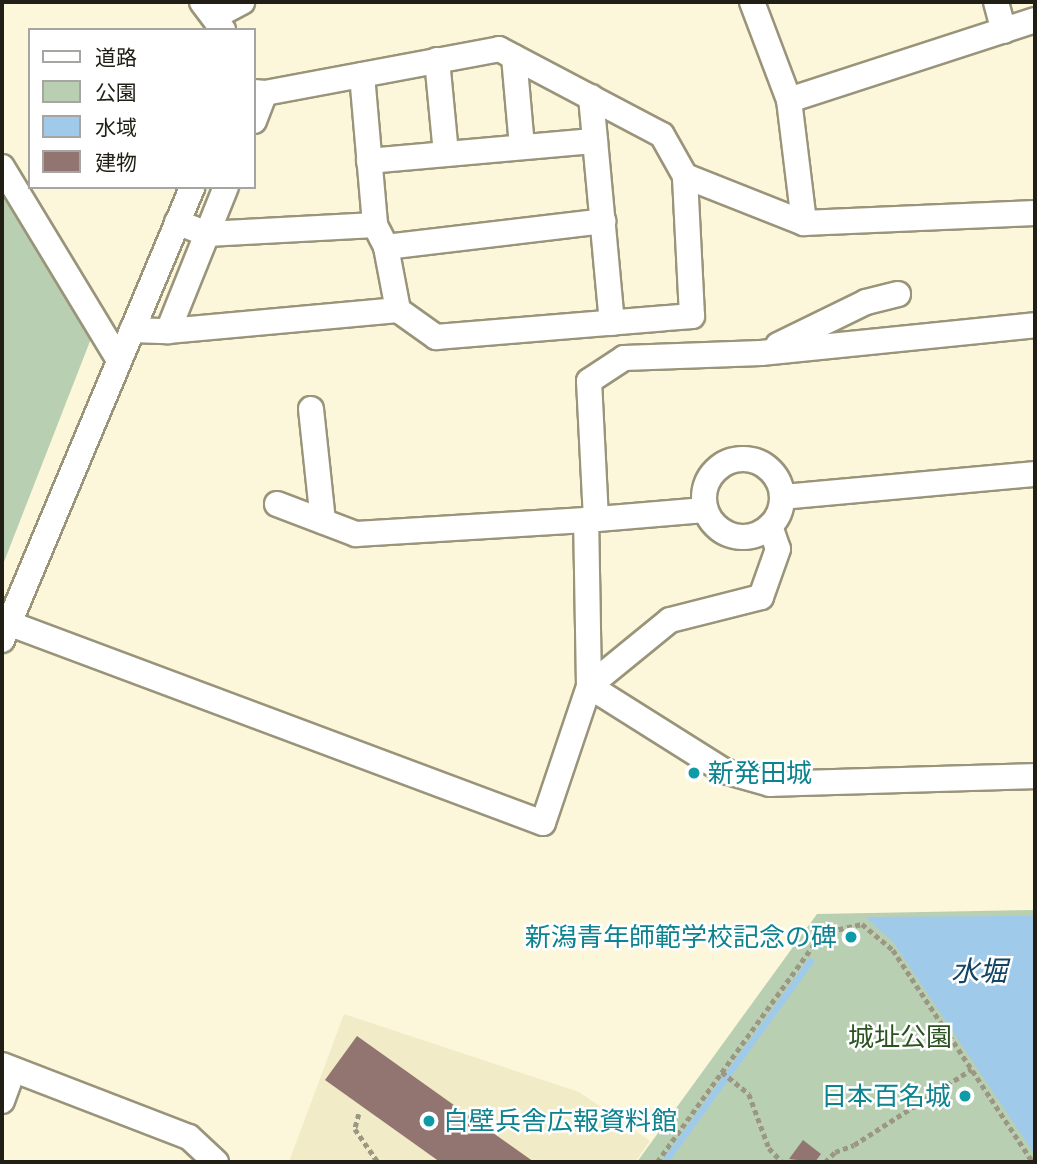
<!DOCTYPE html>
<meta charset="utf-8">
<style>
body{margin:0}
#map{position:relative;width:1037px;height:1164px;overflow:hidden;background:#fcf6da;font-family:"Titillium Web","Noto Sans JP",sans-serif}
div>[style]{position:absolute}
.built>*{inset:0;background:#f2ebc7}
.green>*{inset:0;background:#b8cfb2}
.water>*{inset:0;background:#a0caea}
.building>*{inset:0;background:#927570}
.path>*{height:4.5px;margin-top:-2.25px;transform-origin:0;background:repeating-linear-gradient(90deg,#9c9783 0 5px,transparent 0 8.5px)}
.roads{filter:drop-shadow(2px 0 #99947a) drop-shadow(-2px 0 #99947a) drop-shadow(0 2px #99947a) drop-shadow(0 -2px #99947a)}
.minor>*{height:24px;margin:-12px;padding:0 12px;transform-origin:12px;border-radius:12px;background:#fff}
.minor>.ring{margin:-12px;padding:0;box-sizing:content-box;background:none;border:24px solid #fff;border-radius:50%}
.dots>*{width:19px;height:19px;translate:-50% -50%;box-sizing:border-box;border:4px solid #fff;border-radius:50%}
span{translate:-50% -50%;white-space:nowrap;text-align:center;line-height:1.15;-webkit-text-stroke:5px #fff;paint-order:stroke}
.culture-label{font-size:26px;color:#0d838f}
.left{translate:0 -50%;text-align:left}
.right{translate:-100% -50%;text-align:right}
.park-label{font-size:26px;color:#2a531f}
.water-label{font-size:28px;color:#134464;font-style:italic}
.frame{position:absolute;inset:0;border:4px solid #211f15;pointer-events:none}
.legend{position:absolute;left:28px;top:28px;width:228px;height:161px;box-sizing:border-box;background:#fff;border:2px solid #a6a5a1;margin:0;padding:9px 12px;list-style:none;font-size:21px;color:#211f15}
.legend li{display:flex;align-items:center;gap:14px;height:35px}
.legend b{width:35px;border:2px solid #a6a5a1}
</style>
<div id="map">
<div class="built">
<i style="clip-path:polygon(344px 1014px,579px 1092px,650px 1141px,635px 1162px,289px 1162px)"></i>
</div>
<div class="green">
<i style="clip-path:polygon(2px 180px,94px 331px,2px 567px)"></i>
<i style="clip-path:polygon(1035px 910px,1035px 1162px,637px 1162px,817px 914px)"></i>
</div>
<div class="water">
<i style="clip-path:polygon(1035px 916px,1035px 1155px,893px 942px,865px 917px)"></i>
<i style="clip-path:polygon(810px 957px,815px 961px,802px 979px,669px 1162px,661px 1162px)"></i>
</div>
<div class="building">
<i style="clip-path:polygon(357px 1036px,534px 1162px,440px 1162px,325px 1080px)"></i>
<i style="clip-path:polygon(803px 1140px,821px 1154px,815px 1162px,789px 1159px)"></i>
</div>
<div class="path">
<i style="left:722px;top:1072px;width:35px;rotate:39deg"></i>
<i style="left:749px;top:1094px;width:58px;rotate:69.7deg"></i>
<i style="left:769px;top:1148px;width:19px;rotate:47deg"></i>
<i style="left:359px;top:1114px;width:16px;rotate:105deg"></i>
<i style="left:355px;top:1129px;width:40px;rotate:55.1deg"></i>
<i style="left:657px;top:1162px;width:282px;rotate:-54.2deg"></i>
<i style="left:822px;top:933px;width:41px;rotate:-12.7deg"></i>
<i style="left:862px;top:924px;width:40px;rotate:40deg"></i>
<i style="left:893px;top:950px;width:254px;rotate:56.6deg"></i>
<i style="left:825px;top:1162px;width:14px;rotate:-45deg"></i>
<i style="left:835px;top:1152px;width:20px;rotate:-20deg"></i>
<i style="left:854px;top:1145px;width:140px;rotate:-32.8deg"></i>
</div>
<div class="roads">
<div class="minor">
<i style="left:202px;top:2px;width:35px;rotate:53deg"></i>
<i style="left:752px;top:2px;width:105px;rotate:69.3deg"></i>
<i style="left:789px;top:100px;width:124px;rotate:83deg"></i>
<i style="left:996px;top:2px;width:30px;rotate:75deg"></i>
<i style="left:214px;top:17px;width:32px;rotate:-28deg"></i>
<i style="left:514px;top:57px;width:90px;rotate:84.9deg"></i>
<i style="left:437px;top:60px;width:94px;rotate:84.5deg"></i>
<i style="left:362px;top:75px;width:151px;rotate:85deg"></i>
<i style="left:375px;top:225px;width:25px;rotate:63deg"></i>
<i style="left:386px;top:247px;width:64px;rotate:79.2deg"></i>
<i style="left:254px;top:92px;width:11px;rotate:5deg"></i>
<i style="left:265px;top:93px;width:238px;rotate:-10.6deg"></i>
<i style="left:499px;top:49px;width:184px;rotate:27.8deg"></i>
<i style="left:662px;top:135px;width:47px;rotate:60.7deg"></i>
<i style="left:685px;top:176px;width:128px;rotate:21.6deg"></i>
<i style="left:804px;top:223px;width:231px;rotate:-2.5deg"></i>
<i style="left:591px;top:97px;width:227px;rotate:84.7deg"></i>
<i style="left:789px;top:100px;width:259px;rotate:-18deg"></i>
<i style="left:254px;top:121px;width:30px;rotate:-69deg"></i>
<i style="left:369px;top:161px;width:227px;rotate:-5.1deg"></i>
<i style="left:2px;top:167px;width:226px;rotate:58.8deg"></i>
<i style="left:177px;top:222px;width:32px;rotate:22deg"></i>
<i style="left:207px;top:234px;width:168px;rotate:-3.1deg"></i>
<i style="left:386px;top:247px;width:219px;rotate:-6.8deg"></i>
<i style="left:132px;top:330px;width:36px;rotate:2deg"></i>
<i style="left:168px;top:331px;width:231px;rotate:-5.2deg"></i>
<i style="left:398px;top:310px;width:47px;rotate:35.4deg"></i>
<i style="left:436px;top:337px;width:257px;rotate:-4.7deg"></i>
<i style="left:692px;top:316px;width:140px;rotate:-92.9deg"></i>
<i style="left:168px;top:331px;width:155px;rotate:-68.1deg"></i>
<i style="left:778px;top:345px;width:98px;rotate:-26deg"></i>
<i style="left:866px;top:302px;width:33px;rotate:-14deg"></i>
<i style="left:311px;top:409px;width:113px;rotate:83.9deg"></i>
<i class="ring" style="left:704px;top:459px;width:54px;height:54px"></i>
<i style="left:782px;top:497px;width:254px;rotate:-5.2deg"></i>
<i style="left:277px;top:504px;width:85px;rotate:20.8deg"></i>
<i style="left:356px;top:534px;width:230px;rotate:-3.5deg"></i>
<i style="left:596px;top:519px;width:138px;rotate:-92.9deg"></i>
<i style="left:589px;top:381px;width:42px;rotate:-33.3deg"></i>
<i style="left:624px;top:358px;width:137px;rotate:-2.1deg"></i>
<i style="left:761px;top:353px;width:275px;rotate:-5.8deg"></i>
<i style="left:770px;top:526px;width:24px;rotate:71deg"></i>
<i style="left:778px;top:549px;width:51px;rotate:109.5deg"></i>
<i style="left:761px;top:597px;width:94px;rotate:165.8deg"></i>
<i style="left:670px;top:620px;width:104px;rotate:140.8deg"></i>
<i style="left:589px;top:686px;width:160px;rotate:32.2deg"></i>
<i style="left:724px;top:771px;width:48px;rotate:15.8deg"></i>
<i style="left:770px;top:784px;width:265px;rotate:-1.7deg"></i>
<i style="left:8px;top:623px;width:571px;rotate:20.5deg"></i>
<i style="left:543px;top:823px;width:145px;rotate:-71.4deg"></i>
<i style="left:589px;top:686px;width:166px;rotate:-91deg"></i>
<i style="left:586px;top:520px;width:119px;rotate:-4.8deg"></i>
<i style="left:2px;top:640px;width:491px;rotate:-67.2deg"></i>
<i style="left:2px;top:1065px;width:200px;rotate:21.1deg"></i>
<i style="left:189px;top:1137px;width:37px;rotate:43deg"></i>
<i style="left:2px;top:1101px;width:32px;rotate:-70deg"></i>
</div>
</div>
<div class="dots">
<i style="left:694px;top:773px;background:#0f9aa8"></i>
<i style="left:851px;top:937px;background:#0f9aa8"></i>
<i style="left:965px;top:1096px;background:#0f9aa8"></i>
<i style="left:429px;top:1121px;background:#0f9aa8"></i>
</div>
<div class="culture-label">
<span class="left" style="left:708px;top:773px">新発田城</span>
<span class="right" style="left:837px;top:937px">新潟青年師範学校記念の碑</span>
<span class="right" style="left:951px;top:1096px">日本百名城</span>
<span class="left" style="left:443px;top:1121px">白壁兵舎広報資料館</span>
</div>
<div class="park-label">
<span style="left:900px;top:1037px">城址公園</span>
</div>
<div class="water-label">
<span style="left:979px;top:971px">水堀</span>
</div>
<div class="frame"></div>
<ul class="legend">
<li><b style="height:9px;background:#fff"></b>道路</li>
<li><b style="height:19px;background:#b8cfb2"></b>公園</li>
<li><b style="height:19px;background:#a0caea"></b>水域</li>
<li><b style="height:19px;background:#927570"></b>建物</li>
</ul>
</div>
